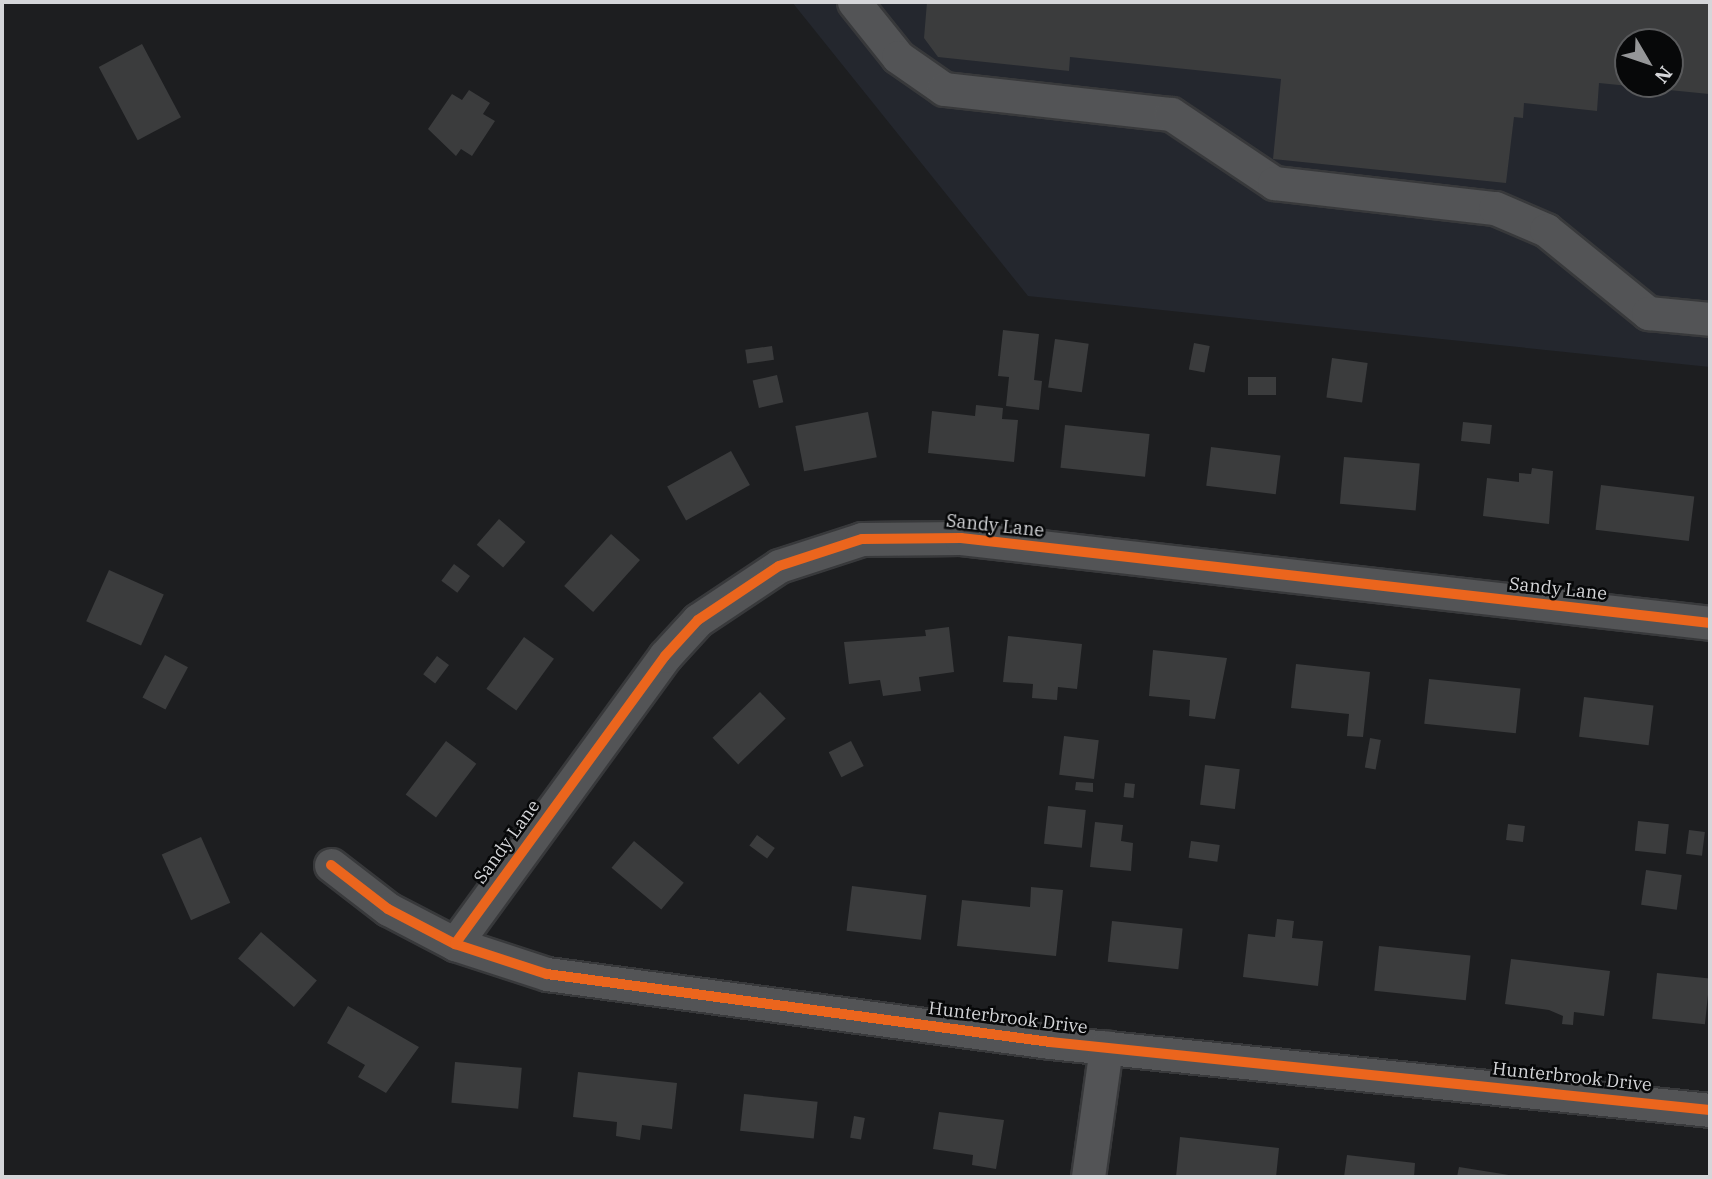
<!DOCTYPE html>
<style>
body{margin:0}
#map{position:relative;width:1712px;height:1179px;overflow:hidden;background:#1d1e20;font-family:"IBM Plex Serif",serif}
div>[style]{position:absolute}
.built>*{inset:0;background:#24272e}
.building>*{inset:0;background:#3b3c3d;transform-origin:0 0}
.roads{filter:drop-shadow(2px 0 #38393b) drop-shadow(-2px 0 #38393b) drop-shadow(0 2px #38393b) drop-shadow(0 -2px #38393b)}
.minor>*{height:33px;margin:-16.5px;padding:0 16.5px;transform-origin:16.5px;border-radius:16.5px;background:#535456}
.cycleway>*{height:10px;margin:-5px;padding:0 5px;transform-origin:5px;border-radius:5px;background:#eb651d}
span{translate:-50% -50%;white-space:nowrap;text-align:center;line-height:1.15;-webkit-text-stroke:5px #070809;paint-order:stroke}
.street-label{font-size:18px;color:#d5d6d9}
.frame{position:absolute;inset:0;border:4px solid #d5d6d9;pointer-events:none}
.north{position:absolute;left:1614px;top:28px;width:70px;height:70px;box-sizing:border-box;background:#070809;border:2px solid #595a5c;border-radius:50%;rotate:129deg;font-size:19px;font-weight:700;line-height:28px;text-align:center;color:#d5d6d9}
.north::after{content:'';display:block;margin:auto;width:24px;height:32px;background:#959698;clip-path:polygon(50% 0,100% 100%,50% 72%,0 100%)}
</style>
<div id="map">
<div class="built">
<i style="clip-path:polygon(evenodd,792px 2px,1710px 2px,1710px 367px,1028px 296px,792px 2px,1628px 42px,1670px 42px,1670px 84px,1628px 84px,1628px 42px)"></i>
</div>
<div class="building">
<i style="clip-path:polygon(evenodd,927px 2px,1710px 2px,1709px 94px,1599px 83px,1597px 111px,1524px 103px,1523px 118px,1514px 117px,1506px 183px,1273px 159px,1281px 79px,1070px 57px,1069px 71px,938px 57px,924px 38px,927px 2px,1628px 42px,1670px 42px,1670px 84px,1628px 84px,1628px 42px)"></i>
<i style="left:142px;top:44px;width:83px;height:49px;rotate:62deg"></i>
<i style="clip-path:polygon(469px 90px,490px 103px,483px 114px,495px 121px,472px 156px,461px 149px,456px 156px,428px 129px,452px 94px,462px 100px)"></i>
<i style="clip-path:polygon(1003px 330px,1039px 334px,1034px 380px,1042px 381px,1039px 410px,1006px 406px,1009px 377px,998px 376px)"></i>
<i style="left:1055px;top:339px;width:34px;height:49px;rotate:8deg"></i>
<i style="left:1194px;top:343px;width:16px;height:27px;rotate:11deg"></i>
<i style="left:772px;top:346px;width:14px;height:27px;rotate:82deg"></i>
<i style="left:1332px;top:358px;width:36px;height:40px;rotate:8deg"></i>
<i style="left:777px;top:375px;width:28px;height:25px;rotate:77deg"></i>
<i style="left:1276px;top:377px;width:18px;height:28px;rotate:90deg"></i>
<i style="clip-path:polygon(976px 405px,1003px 408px,1002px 419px,1018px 420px,1014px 462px,928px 453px,932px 411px,975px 416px)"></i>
<i style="left:868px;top:412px;width:46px;height:74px;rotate:79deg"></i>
<i style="left:1463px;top:422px;width:29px;height:19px;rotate:6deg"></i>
<i style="left:1065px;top:425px;width:85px;height:43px;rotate:6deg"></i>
<i style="left:1211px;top:447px;width:70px;height:39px;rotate:7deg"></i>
<i style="left:731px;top:451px;width:39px;height:73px;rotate:61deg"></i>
<i style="left:1344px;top:457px;width:76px;height:47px;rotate:5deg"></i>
<i style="clip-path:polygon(1532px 468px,1553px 471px,1549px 524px,1483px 516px,1487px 478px,1519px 482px,1519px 473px,1531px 474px)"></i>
<i style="left:1601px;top:485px;width:94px;height:45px;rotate:7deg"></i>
<i style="left:499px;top:519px;width:35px;height:34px;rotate:41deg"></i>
<i style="left:611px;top:534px;width:39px;height:70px;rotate:42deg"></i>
<i style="left:454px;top:564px;width:20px;height:21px;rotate:37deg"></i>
<i style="left:109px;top:570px;width:60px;height:56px;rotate:24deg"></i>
<i style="clip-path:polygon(949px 627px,954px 672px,919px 677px,921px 691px,883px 696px,880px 680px,849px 684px,844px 642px,926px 636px,925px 630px)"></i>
<i style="clip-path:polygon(1008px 636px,1082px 644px,1077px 689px,1058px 687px,1057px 700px,1032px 698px,1033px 684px,1003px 682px)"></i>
<i style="left:524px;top:637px;width:37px;height:64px;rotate:36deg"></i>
<i style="clip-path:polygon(1153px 650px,1227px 658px,1215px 719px,1189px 716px,1190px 700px,1149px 696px)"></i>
<i style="left:165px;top:655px;width:26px;height:48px;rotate:28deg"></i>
<i style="left:437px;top:656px;width:15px;height:23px;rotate:37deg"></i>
<i style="clip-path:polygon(1296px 664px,1370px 672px,1363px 737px,1347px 736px,1349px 714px,1291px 708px)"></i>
<i style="left:1429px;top:679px;width:92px;height:45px;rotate:6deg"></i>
<i style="left:760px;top:692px;width:37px;height:66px;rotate:46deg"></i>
<i style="left:1584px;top:697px;width:70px;height:40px;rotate:7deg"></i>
<i style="left:1064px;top:736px;width:35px;height:39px;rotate:7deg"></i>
<i style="left:1370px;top:738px;width:11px;height:30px;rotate:10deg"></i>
<i style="left:446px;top:741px;width:38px;height:67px;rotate:37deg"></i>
<i style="left:851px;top:741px;width:28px;height:25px;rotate:63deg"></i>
<i style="left:1205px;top:765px;width:35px;height:40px;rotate:7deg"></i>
<i style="clip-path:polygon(1076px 782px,1093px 783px,1093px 792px,1075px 790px)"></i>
<i style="left:1125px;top:783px;width:10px;height:14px;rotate:6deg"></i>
<i style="left:1048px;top:806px;width:38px;height:38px;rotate:6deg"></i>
<i style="left:1638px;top:821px;width:31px;height:30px;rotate:6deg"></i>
<i style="clip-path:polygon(1095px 822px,1123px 825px,1121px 841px,1133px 843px,1131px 871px,1090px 867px)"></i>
<i style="left:1508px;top:824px;width:17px;height:16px;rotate:7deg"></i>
<i style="left:1689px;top:830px;width:16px;height:24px;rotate:7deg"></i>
<i style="left:757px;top:835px;width:22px;height:13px;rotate:36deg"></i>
<i style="left:201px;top:837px;width:72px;height:43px;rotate:66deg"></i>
<i style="left:634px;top:841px;width:65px;height:35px;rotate:40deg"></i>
<i style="left:1191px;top:841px;width:29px;height:17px;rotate:8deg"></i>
<i style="left:1646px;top:870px;width:36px;height:35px;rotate:8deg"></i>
<i style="left:852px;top:886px;width:75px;height:45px;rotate:7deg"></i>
<i style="clip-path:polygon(1031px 887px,1063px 890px,1056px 956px,957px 946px,962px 900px,1030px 907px)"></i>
<i style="clip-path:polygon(1277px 919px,1294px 921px,1292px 938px,1323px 941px,1318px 986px,1243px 977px,1248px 934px,1275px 937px)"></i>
<i style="left:1112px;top:921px;width:71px;height:41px;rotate:6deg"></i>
<i style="left:261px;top:932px;width:74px;height:35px;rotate:41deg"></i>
<i style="left:1379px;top:946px;width:92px;height:45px;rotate:6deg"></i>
<i style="clip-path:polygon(1511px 959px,1610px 971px,1604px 1016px,1574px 1012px,1573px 1025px,1562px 1024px,1563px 1016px,1549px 1010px,1505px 1004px)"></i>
<i style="left:1657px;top:973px;width:53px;height:46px;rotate:6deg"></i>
<i style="clip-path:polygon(348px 1006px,419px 1047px,386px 1093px,358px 1077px,365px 1065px,327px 1043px)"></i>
<i style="left:455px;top:1062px;width:67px;height:41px;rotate:5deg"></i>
<i style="clip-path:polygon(578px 1072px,677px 1083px,672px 1129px,642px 1125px,640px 1140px,616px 1136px,617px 1122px,573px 1117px)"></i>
<i style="left:744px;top:1094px;width:74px;height:37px;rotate:6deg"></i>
<i style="clip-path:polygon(939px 1112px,1004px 1120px,996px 1169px,972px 1165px,973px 1155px,933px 1149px)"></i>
<i style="left:854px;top:1116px;width:11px;height:22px;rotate:10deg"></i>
<i style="clip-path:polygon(1180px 1137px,1279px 1148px,1276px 1177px,1176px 1177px)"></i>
<i style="clip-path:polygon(1347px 1155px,1415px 1163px,1414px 1177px,1344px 1177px)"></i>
<i style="clip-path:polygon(1459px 1167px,1515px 1176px,1515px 1177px,1457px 1177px)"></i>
</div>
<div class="roads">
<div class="minor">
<i style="left:854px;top:2px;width:70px;rotate:51.3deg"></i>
<i style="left:898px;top:57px;width:56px;rotate:34.8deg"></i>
<i style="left:944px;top:89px;width:228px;rotate:6.3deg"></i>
<i style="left:1171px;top:114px;width:124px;rotate:33.8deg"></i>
<i style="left:1274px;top:183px;width:222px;rotate:6.5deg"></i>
<i style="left:1495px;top:208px;width:56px;rotate:23.3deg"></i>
<i style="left:1546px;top:230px;width:132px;rotate:39.1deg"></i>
<i style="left:1648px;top:313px;width:62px;rotate:5.5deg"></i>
<i style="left:331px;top:865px;width:72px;rotate:37.7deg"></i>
<i style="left:388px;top:909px;width:76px;rotate:27.6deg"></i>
<i style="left:455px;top:944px;width:97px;rotate:18.1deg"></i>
<i style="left:547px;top:974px;width:508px;rotate:7.7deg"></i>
<i style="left:1050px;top:1042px;width:663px;rotate:5.88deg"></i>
<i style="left:455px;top:944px;width:356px;rotate:-53.9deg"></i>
<i style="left:665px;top:656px;width:49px;rotate:-47.5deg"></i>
<i style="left:698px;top:620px;width:97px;rotate:-33.7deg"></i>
<i style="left:779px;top:566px;width:87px;rotate:-18deg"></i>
<i style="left:862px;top:539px;width:99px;rotate:-0.6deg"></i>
<i style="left:961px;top:538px;width:754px;rotate:6.47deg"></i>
<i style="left:1088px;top:1177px;width:131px;rotate:-82.1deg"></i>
</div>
</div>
<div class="cycleway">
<i style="left:331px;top:865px;width:72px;rotate:37.7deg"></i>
<i style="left:388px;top:909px;width:76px;rotate:27.6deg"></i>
<i style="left:455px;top:944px;width:97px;rotate:18.1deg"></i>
<i style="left:547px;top:974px;width:508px;rotate:7.7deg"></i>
<i style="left:1050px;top:1042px;width:663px;rotate:5.88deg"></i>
<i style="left:455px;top:944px;width:356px;rotate:-53.9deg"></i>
<i style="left:665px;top:656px;width:49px;rotate:-47.5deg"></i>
<i style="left:698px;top:620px;width:97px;rotate:-33.7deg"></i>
<i style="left:779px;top:566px;width:87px;rotate:-18deg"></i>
<i style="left:862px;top:539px;width:99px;rotate:-0.6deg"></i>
<i style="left:961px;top:538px;width:754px;rotate:6.47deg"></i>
</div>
<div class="street-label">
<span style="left:995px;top:526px;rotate:6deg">Sandy Lane</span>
<span style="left:1558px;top:589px;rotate:6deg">Sandy Lane</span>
<span style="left:507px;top:842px;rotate:-54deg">Sandy Lane</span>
<span style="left:1008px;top:1018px;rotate:7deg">Hunterbrook Drive</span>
<span style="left:1572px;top:1077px;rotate:6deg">Hunterbrook Drive</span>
</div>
<div class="frame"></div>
<div class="north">N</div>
</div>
